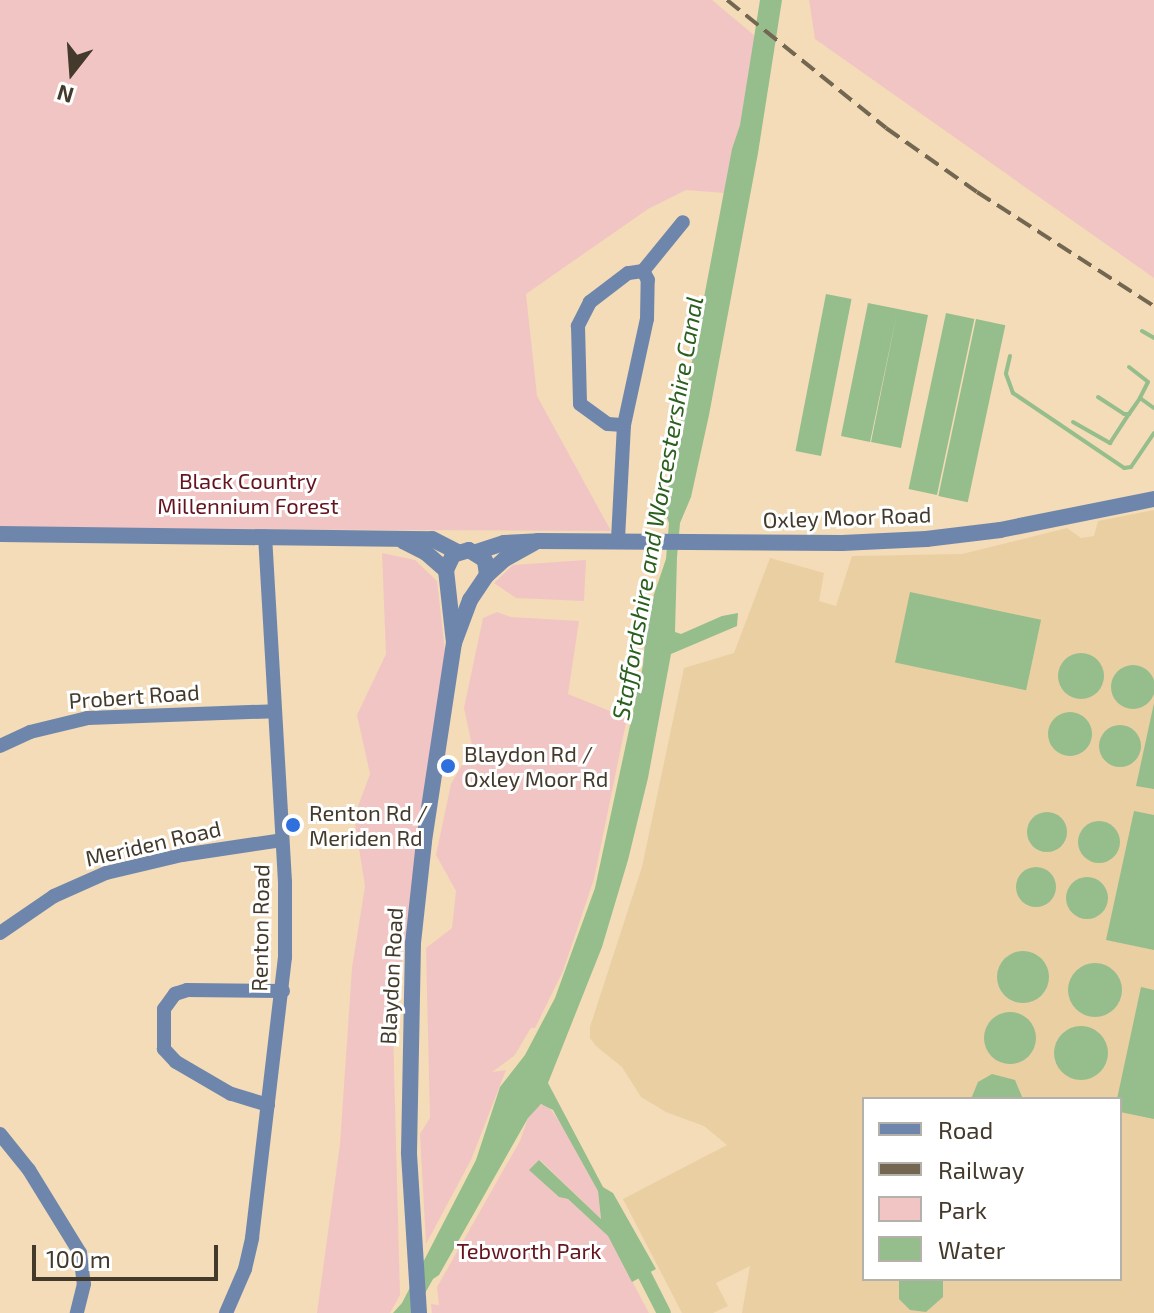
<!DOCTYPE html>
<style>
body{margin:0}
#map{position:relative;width:1154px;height:1313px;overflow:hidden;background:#f3dcb7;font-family:"Exo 2",sans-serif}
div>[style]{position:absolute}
.built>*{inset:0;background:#eacfa3}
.green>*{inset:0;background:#f1c5c4}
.water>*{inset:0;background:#95be8c;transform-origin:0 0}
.round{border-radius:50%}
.stream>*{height:4px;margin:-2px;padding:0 2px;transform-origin:2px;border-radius:2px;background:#95be8c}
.canal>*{height:14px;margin:-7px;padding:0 7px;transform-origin:7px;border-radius:7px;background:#95be8c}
.minor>*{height:14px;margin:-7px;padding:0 7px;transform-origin:7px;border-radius:7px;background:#6f86ac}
.tertiary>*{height:16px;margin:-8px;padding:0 8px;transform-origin:8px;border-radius:8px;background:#6f86ac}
.rail>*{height:4px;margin-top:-2px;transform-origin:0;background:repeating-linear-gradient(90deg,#746752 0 16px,transparent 0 24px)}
.dots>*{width:22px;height:22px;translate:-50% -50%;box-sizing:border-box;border:4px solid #fff;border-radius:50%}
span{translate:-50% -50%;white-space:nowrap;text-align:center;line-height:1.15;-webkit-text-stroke:6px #fff;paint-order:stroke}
.park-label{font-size:22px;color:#65141e}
.street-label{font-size:22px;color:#433a2b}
.poi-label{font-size:22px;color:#433a2b}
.left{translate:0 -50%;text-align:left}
.water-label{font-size:24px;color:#2b5f1d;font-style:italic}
.legend{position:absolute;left:862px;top:1097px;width:260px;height:184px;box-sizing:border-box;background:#fff;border:2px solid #b4b0aa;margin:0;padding:10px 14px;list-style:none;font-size:24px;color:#433a2b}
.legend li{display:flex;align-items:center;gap:16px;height:40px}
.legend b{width:40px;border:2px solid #b4b0aa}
.north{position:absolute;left:32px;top:32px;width:80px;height:80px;-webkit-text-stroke:6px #fff;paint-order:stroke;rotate:197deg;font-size:22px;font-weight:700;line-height:32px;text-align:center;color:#433a2b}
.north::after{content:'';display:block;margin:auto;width:28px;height:36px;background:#433a2b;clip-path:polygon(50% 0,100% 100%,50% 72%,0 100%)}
.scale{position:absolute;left:32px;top:1245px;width:186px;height:36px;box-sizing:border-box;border:4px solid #433a2b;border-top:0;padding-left:10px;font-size:24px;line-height:28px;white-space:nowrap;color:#433a2b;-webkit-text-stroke:6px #fff;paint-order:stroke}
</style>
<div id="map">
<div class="built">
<i style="clip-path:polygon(evenodd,1154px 510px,1154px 1313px,742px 1313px,750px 1266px,716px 1283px,728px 1306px,713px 1313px,682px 1313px,623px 1199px,727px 1145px,704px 1126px,666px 1112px,641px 1097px,622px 1067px,596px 1046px,590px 1038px,590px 1027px,642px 867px,684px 668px,734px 653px,770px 558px,824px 573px,819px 601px,836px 606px,852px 556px,962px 554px,1067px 528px,1081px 538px,1088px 537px,1094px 536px,1098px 521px,1154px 510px,864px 1099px,1120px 1099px,1120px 1279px,864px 1279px,864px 1099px)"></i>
</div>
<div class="green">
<i style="clip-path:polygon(0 0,712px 0,755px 36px,740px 126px,724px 193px,686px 190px,648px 209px,526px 294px,537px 396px,611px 531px,0 528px)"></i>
<i style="clip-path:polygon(809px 0,1154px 0,1154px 278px,815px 39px)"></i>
<i style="clip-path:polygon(382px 553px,415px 560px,437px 581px,445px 651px,393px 1028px,400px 1295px,390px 1313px,317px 1313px,340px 1144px,352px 968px,365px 886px,354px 817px,370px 774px,357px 715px,386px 654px)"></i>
<i style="clip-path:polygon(586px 560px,584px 601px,516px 598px,494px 583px,513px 565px)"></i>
<i style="clip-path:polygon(497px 612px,511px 617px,579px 621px,568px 694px,627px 718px,594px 879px,563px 971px,535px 1028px,531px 1028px,514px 1056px,492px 1072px,506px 1070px,471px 1160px,426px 1244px,420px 1134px,430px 1118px,426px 948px,452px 928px,456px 891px,436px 855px,451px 784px,466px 758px,476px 764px,464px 708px,483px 618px)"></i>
<i style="clip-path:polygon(546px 1103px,567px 1132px,598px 1191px,601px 1219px,540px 1160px,530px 1170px,559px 1197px,568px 1199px,608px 1236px,649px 1313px,432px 1313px,431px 1304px,439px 1305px,437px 1287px,520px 1141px,528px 1118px,534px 1108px)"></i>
</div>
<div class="water">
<i style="clip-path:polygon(760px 0,782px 0,758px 153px,709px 415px,691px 497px,680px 523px,677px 557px,675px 632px,681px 634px,722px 616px,738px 613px,737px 626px,671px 654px,648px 778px,628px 860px,602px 947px,548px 1083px,603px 1187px,613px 1193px,656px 1269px,632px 1282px,608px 1236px,568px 1199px,559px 1197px,529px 1170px,539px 1160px,601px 1219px,598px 1191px,553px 1110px,541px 1104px,528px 1118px,439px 1275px,433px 1279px,414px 1313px,393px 1313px,402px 1303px,476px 1160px,500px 1087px,525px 1055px,555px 998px,595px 888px,643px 665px,647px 615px,666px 559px,669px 523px,664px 510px,732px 149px,740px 125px)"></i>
<i style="left:826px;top:294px;width:26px;height:160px;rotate:11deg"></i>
<i style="clip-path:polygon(868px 303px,928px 315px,901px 448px,871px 442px,897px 313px,870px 442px,841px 436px)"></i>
<i style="left:946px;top:313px;width:29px;height:180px;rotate:12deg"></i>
<i style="left:976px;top:319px;width:30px;height:181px;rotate:12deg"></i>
<i style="left:910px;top:592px;width:134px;height:72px;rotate:12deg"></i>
<i class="round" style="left:1058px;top:653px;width:46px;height:46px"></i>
<i class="round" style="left:1111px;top:665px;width:44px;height:44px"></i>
<i style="clip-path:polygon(1154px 703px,1154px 789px,1136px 786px)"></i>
<i class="round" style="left:1048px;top:712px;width:44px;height:44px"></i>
<i class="round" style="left:1099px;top:725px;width:42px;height:42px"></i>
<i style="clip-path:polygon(1134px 811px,1154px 815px,1154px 950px,1106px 940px)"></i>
<i class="round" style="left:1027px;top:812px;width:40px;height:40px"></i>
<i class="round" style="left:1078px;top:821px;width:42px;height:42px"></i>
<i class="round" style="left:1016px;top:867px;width:40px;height:40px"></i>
<i class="round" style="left:1066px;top:877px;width:42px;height:42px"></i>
<i class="round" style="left:997px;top:951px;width:52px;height:52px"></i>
<i class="round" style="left:1068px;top:963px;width:54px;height:54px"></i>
<i style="clip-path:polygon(1141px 987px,1154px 990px,1154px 1119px,1120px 1112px,1117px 1099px)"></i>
<i class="round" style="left:984px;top:1012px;width:52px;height:52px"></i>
<i class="round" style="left:1054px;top:1026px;width:54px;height:54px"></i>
<i style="clip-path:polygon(992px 1074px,1015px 1080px,1023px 1099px,971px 1099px,978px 1082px)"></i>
<i style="clip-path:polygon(899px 1279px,943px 1279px,943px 1297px,926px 1312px,910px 1310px,899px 1299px)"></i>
</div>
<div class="stream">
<i style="left:1142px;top:331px;width:14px;rotate:30deg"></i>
<i style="left:1010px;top:356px;width:18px;rotate:103deg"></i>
<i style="left:1006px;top:374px;width:20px;rotate:70deg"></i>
<i style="left:1013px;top:393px;width:134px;rotate:34deg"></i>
<i style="left:1124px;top:468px;width:7px;rotate:-8deg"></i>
<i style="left:1131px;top:467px;width:41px;rotate:-55.9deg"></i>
<i style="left:1129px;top:367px;width:24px;rotate:38deg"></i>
<i style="left:1148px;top:382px;width:18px;rotate:117deg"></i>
<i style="left:1098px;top:397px;width:31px;rotate:33deg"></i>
<i style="left:1124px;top:414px;width:5px"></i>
<i style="left:1129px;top:414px;width:19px;rotate:-55deg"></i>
<i style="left:1140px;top:398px;width:17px;rotate:36deg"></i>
<i style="left:1073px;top:422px;width:43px;rotate:29.6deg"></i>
<i style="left:1110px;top:443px;width:35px;rotate:-57deg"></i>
</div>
<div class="canal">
<i style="left:637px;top:1260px;width:59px;rotate:63deg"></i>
</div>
<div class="minor">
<i style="left:643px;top:271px;width:63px;rotate:-50.8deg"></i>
<i style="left:618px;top:539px;width:114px;rotate:-87deg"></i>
<i style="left:624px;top:425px;width:108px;rotate:-77.8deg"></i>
<i style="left:647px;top:319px;width:39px;rotate:-89deg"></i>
<i style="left:648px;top:280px;width:10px;rotate:-119deg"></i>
<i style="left:643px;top:271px;width:15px;rotate:172deg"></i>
<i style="left:628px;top:273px;width:48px;rotate:142.7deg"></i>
<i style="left:590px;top:302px;width:27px;rotate:117deg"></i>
<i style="left:578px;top:326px;width:78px;rotate:88.5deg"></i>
<i style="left:580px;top:404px;width:34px;rotate:36deg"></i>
<i style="left:608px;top:424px;width:16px;rotate:4deg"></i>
<i style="left:0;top:746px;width:33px;rotate:-25deg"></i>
<i style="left:30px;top:732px;width:60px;rotate:-13.6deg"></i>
<i style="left:88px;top:718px;width:187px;rotate:-2.1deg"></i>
<i style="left:0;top:933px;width:65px;rotate:-34.4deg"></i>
<i style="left:54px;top:896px;width:57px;rotate:-23.9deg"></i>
<i style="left:106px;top:873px;width:78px;rotate:-13.3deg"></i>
<i style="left:182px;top:855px;width:101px;rotate:-8.5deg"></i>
<i style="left:268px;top:1105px;width:39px;rotate:-163deg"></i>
<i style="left:231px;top:1094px;width:64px;rotate:-149.8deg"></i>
<i style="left:176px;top:1062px;width:18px;rotate:-133deg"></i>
<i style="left:164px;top:1049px;width:40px;rotate:-90deg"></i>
<i style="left:164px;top:1009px;width:19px;rotate:-54deg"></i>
<i style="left:175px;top:994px;width:13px;rotate:-18deg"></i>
<i style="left:187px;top:990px;width:96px;rotate:0.6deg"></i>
<i style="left:0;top:1134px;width:46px;rotate:51.1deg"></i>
<i style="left:29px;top:1170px;width:97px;rotate:58.4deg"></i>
<i style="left:80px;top:1253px;width:31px;rotate:83deg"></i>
<i style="left:84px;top:1284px;width:30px;rotate:104deg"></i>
<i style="left:226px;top:1313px;width:48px;rotate:-66.6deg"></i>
<i style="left:245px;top:1269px;width:32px;rotate:-77deg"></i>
<i style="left:252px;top:1238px;width:283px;rotate:-83.3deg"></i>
<i style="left:285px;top:957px;width:75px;rotate:-90deg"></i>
<i style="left:285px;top:882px;width:346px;rotate:-93.3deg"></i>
</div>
<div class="tertiary">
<i style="left:0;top:534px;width:432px;rotate:0.7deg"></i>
<i style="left:432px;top:539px;width:29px;rotate:27deg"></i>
<i style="left:403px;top:541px;width:25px;rotate:27deg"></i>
<i style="left:425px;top:552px;width:28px;rotate:41deg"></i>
<i style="left:476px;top:552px;width:29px;rotate:-18deg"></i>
<i style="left:504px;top:543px;width:34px;rotate:-3deg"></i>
<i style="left:538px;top:541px;width:304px;rotate:0.4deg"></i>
<i style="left:842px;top:543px;width:84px;rotate:-2.7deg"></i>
<i style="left:926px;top:539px;width:75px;rotate:-6.9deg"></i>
<i style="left:1000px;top:530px;width:157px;rotate:-11.4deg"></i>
<i style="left:487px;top:575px;width:24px;rotate:-42deg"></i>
<i style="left:505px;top:559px;width:33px;rotate:-29deg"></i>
<i style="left:419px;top:1313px;width:161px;rotate:-93.6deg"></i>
<i style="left:409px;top:1152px;width:209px;rotate:-88.9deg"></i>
<i style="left:413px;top:943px;width:103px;rotate:-83.8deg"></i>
<i style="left:424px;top:841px;width:200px;rotate:-81.4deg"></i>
<i style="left:454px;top:643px;width:46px;rotate:-69.6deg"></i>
<i style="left:470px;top:600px;width:30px;rotate:-56deg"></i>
<i style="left:487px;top:575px;width:15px;rotate:-98deg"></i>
<i style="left:485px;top:560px;width:19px;rotate:-148deg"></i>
<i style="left:469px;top:550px;width:17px;rotate:163deg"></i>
<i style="left:453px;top:555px;width:17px;rotate:115deg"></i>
<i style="left:446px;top:570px;width:73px;rotate:83.7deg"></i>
</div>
<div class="rail">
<i style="left:727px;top:0;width:204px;rotate:38.8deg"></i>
<i style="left:886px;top:128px;width:111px;rotate:35.1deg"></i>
<i style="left:977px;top:192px;width:211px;rotate:32.8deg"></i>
</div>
<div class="dots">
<i style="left:448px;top:766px;background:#2e71de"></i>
<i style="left:293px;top:825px;background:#2e71de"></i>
</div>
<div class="park-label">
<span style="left:248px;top:493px">Black Country<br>Millennium Forest</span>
<span style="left:529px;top:1251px">Tebworth Park</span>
</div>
<div class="street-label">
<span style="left:847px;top:517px;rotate:-2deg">Oxley Moor Road</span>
<span style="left:134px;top:696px;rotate:-4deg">Probert Road</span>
<span style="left:153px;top:843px;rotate:-13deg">Meriden Road</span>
<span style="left:260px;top:928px;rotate:-89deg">Renton Road</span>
<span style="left:391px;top:976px;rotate:-87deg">Blaydon Road</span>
</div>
<div class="poi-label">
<span class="left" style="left:464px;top:766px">Blaydon Rd /<br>Oxley Moor Rd</span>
<span class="left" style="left:309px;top:825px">Renton Rd /<br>Meriden Rd</span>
</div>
<div class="water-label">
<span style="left:657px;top:508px;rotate:-80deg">Staffordshire and Worcestershire Canal</span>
</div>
<ul class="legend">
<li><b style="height:10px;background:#6f86ac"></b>Road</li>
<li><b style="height:10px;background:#746752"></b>Railway</li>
<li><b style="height:22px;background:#f1c5c4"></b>Park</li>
<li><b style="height:22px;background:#95be8c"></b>Water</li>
</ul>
<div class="north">N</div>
<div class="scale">100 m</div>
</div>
